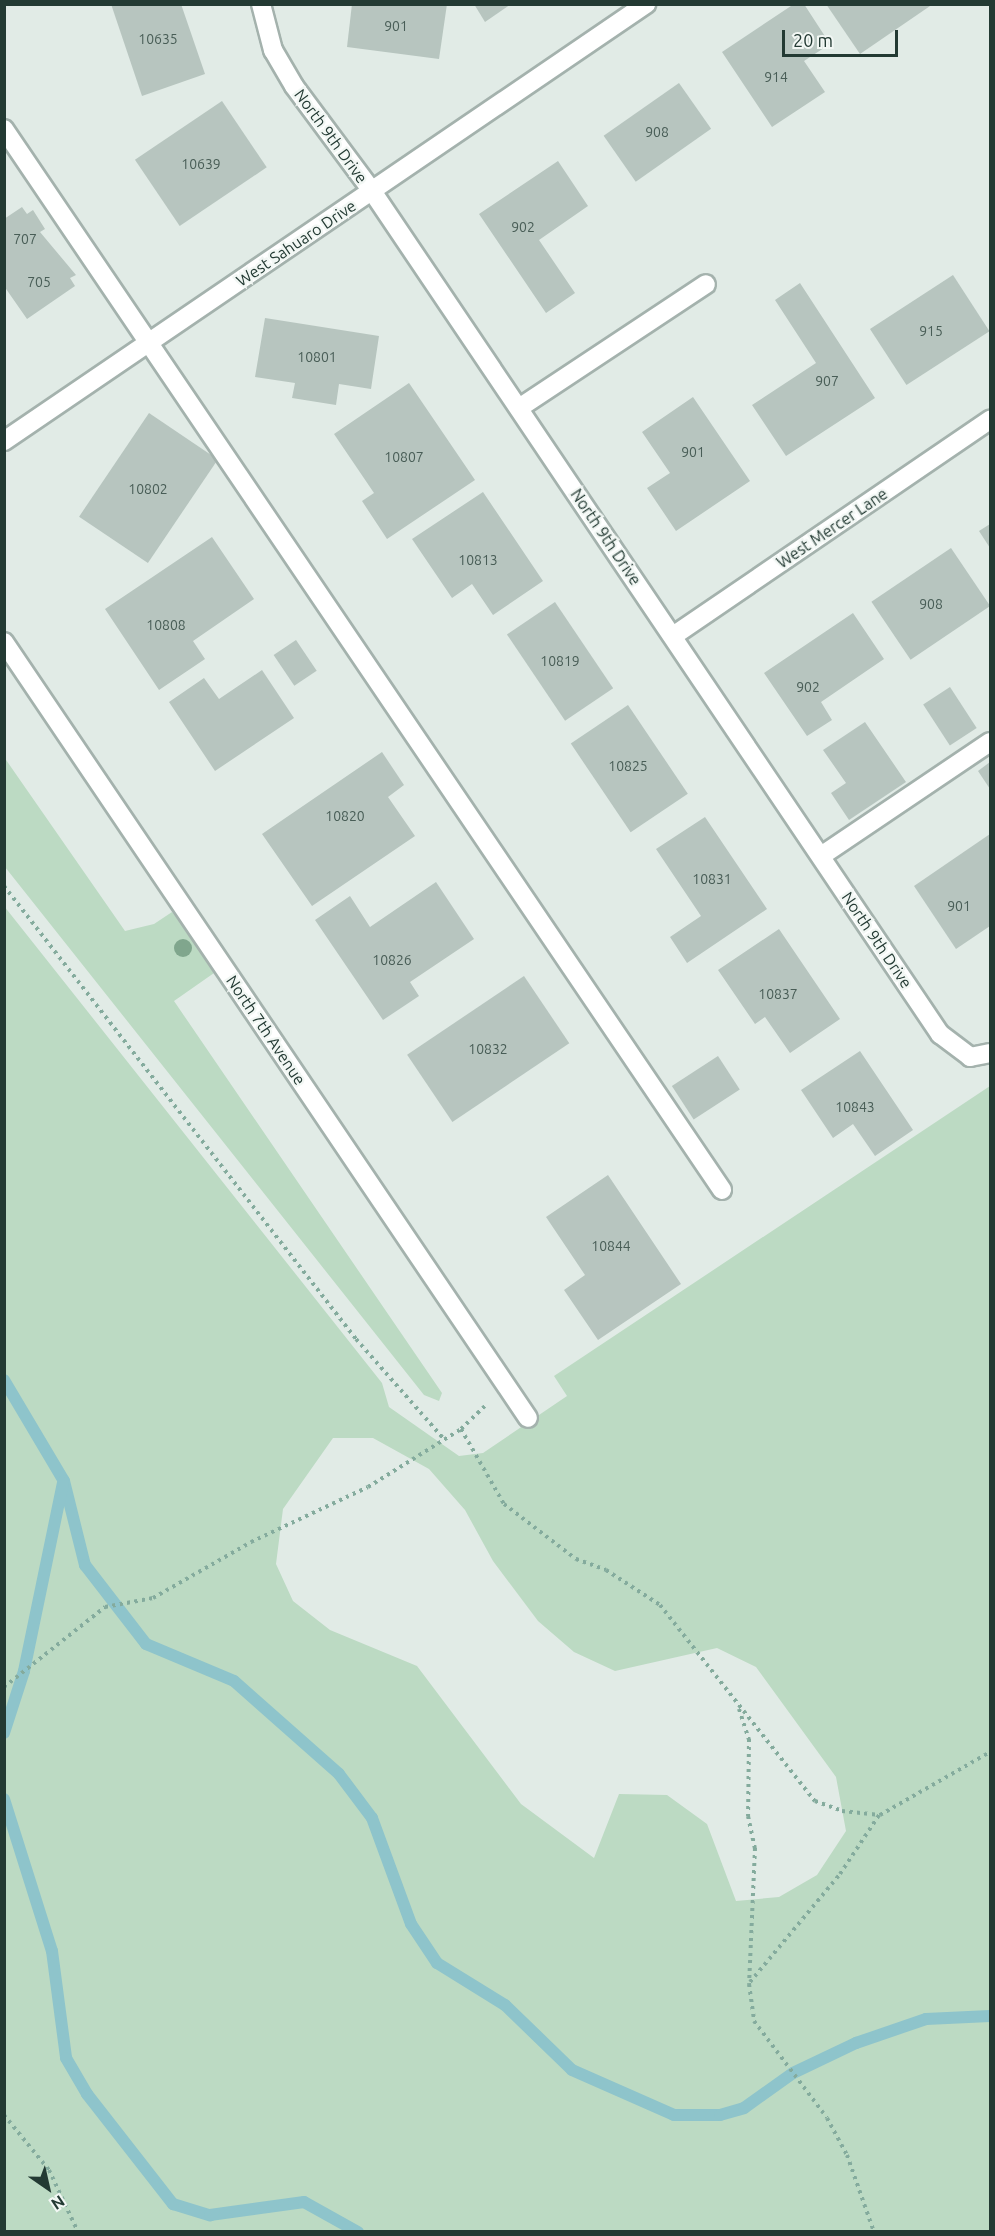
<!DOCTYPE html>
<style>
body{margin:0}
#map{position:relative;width:995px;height:2236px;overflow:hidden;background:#e1ebe6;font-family:Ubuntu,sans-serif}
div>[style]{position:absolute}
.green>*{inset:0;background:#bcdac3}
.stream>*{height:12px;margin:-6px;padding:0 6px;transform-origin:6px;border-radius:6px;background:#8ec4cb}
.building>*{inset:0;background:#b7c5bf;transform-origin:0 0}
.path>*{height:4px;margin-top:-2px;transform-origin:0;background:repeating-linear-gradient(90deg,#84ab9d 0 3px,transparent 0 7.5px)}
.roads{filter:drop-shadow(2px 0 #a4b2ad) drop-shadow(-2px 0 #a4b2ad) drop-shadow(0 2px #a4b2ad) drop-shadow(0 -2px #a4b2ad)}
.minor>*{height:18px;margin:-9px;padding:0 9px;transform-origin:9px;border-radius:9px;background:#fff}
.trees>*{width:18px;height:18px;margin:-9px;border-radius:50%;background:#80a68d}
span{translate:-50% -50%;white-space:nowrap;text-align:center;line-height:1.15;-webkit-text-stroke:4.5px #f2f7f4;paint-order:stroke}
.number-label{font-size:14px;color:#485d56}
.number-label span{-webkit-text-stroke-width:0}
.street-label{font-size:16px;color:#233a33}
.frame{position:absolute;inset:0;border:6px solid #233a33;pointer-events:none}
.north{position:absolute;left:18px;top:2158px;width:60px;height:60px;-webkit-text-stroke:4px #f2f7f4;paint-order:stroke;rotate:146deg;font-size:16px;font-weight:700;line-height:24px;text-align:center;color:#233a33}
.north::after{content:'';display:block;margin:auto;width:21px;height:27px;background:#233a33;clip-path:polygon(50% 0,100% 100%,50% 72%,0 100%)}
.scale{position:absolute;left:782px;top:30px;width:116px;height:27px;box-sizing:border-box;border:3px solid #233a33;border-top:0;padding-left:8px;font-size:18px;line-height:21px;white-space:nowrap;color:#233a33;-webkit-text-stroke:4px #f2f7f4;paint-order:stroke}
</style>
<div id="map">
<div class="green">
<i style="clip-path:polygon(4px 757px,125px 931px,154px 924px,172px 912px,193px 938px,214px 973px,174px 1001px,442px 1393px,439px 1401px,424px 1395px,5px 867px)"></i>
<i style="clip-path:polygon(evenodd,4px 906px,382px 1383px,389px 1407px,459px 1456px,483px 1453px,567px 1396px,554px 1376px,990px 1086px,990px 2231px,5px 2231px,4px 906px,333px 1438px,373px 1438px,429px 1469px,465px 1510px,493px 1561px,538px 1621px,574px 1652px,615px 1671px,717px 1648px,756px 1667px,836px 1777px,846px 1831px,817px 1875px,779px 1897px,736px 1901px,707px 1824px,667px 1795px,619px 1794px,594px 1858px,521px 1804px,417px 1666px,330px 1630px,293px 1601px,276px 1564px,283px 1509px,333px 1438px)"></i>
</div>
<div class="stream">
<i style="left:4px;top:1380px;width:117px;rotate:59.3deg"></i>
<i style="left:64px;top:1481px;width:87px;rotate:76deg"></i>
<i style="left:85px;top:1565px;width:100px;rotate:52.3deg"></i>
<i style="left:146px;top:1644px;width:95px;rotate:22.8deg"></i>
<i style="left:234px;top:1681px;width:140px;rotate:41.5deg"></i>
<i style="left:339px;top:1774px;width:55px;rotate:53.1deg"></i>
<i style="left:372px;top:1818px;width:113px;rotate:69.8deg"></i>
<i style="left:411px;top:1924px;width:47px;rotate:56.3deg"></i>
<i style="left:437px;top:1963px;width:80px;rotate:31.7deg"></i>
<i style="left:505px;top:2005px;width:93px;rotate:44.1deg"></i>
<i style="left:572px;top:2070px;width:111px;rotate:23.8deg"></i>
<i style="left:674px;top:2115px;width:46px"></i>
<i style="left:720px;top:2115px;width:25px;rotate:-16deg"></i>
<i style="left:744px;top:2108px;width:60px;rotate:-35.5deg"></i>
<i style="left:793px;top:2073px;width:70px;rotate:-25.5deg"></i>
<i style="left:856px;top:2043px;width:74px;rotate:-18.9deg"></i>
<i style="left:926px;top:2019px;width:64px;rotate:-2.7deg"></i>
<i style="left:4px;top:1733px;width:65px;rotate:-72.1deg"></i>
<i style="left:24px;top:1671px;width:192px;rotate:-78.3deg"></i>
<i style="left:4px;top:1799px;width:159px;rotate:72.5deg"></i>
<i style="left:52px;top:1951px;width:108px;rotate:82.5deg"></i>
<i style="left:66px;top:2058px;width:42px;rotate:59.7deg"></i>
<i style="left:87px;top:2094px;width:140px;rotate:52deg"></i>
<i style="left:173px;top:2204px;width:39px;rotate:17deg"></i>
<i style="left:210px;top:2215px;width:95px;rotate:-7.9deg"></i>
<i style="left:304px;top:2202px;width:62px;rotate:29.1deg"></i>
</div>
<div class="building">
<i style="clip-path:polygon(111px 4px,181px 4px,205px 74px,142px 96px)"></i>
<i style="clip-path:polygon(352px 4px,447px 4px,439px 59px,347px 47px)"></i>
<i style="clip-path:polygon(474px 4px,511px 4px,485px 22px)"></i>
<i style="clip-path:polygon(794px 4px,804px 4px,830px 44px,804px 61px,825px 92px,772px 127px,722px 52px)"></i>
<i style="clip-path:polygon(826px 4px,933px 4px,860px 54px)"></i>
<i style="left:679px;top:83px;width:56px;height:92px;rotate:55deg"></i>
<i style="left:222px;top:101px;width:80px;height:105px;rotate:56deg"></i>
<i style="clip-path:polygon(558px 161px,588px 206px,539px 240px,575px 293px,546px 313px,479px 214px)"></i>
<i style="clip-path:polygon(22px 207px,27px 214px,33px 210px,45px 229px,40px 232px,76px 275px,70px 278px,75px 286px,27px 319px,4px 286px,4px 219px)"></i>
<i style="left:953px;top:275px;width:67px;height:99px;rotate:57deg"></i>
<i style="clip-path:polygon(800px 283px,875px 398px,786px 456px,752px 405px,816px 363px,775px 300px)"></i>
<i style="clip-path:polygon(265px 318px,379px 336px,371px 389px,339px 384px,336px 405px,292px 398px,295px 383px,255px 377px)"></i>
<i style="clip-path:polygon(409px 383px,475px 480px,387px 539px,362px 501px,374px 493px,334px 434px)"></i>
<i style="clip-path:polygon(693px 397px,750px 481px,676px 531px,647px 488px,670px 473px,642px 432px)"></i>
<i style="left:149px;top:413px;width:83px;height:125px;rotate:34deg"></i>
<i style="clip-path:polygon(483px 492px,543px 581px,493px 615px,472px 584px,452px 598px,412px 539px)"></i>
<i style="clip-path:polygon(990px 524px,990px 548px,979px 531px)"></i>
<i style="clip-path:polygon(212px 537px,254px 599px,193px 641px,205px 659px,159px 690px,105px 609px)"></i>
<i style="left:951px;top:548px;width:70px;height:96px;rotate:56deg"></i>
<i style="left:555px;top:602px;width:104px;height:58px;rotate:56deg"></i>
<i style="clip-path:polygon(853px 613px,884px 659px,821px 702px,832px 720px,807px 736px,764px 673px)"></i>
<i style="left:296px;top:640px;width:37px;height:27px;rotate:56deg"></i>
<i style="clip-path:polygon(262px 670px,294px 718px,215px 771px,169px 702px,204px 678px,219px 699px)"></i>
<i style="left:950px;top:687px;width:49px;height:32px;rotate:57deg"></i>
<i style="left:628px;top:705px;width:107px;height:69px;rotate:56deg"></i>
<i style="clip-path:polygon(865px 722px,906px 782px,849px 820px,831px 793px,846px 783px,823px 750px)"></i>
<i style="clip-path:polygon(382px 752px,404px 785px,388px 797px,415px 836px,312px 906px,262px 834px)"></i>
<i style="clip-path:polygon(990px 762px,990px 789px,978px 771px)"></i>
<i style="clip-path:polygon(705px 817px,767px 909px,687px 963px,670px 937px,701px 916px,656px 849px)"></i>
<i style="clip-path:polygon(990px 834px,990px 926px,956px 949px,914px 886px)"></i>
<i style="clip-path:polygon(436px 882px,474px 939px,410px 982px,419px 996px,383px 1020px,315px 920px,350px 896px,370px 927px)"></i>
<i style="clip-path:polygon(779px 929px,840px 1019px,790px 1053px,765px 1017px,755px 1024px,718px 970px)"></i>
<i style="left:524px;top:976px;width:81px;height:141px;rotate:56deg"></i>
<i style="clip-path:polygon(860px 1051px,913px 1130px,875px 1156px,853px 1124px,833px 1138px,801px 1090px)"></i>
<i style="left:718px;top:1056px;width:40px;height:55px;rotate:57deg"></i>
<i style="clip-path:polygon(608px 1175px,681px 1284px,598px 1340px,564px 1290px,585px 1275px,546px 1217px)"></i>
</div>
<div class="path">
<i style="left:4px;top:886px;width:574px;rotate:52.15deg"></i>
<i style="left:356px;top:1339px;width:132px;rotate:48.7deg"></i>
<i style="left:461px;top:1429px;width:86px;rotate:60.2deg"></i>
<i style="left:504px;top:1504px;width:91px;rotate:37.4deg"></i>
<i style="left:576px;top:1559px;width:32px;rotate:20deg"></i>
<i style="left:606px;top:1570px;width:64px;rotate:32.9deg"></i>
<i style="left:660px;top:1605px;width:250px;rotate:51.7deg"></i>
<i style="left:815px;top:1801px;width:29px;rotate:20deg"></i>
<i style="left:842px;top:1811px;width:38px;rotate:6deg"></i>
<i style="left:880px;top:1815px;width:127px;rotate:-29.8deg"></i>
<i style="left:4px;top:1687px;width:129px;rotate:-38.4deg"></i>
<i style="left:105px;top:1607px;width:49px;rotate:-10.6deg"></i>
<i style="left:153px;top:1598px;width:113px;rotate:-29.7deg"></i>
<i style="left:251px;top:1542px;width:129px;rotate:-25.2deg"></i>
<i style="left:368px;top:1487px;width:110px;rotate:-31.9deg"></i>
<i style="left:461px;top:1429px;width:33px;rotate:-44deg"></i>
<i style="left:739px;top:1709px;width:32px;rotate:72deg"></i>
<i style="left:749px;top:1739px;width:77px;rotate:90.7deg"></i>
<i style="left:748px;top:1816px;width:33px;rotate:78deg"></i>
<i style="left:755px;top:1848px;width:136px;rotate:92.5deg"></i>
<i style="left:749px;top:1984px;width:37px;rotate:82deg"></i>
<i style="left:754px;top:2021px;width:121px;rotate:53deg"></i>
<i style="left:827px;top:2118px;width:42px;rotate:61.6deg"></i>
<i style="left:847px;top:2155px;width:82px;rotate:70.7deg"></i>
<i style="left:750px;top:1982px;width:141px;rotate:-50.2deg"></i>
<i style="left:840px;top:1874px;width:71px;rotate:-56.5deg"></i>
<i style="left:4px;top:2115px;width:71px;rotate:50.7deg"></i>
<i style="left:49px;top:2170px;width:68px;rotate:64.9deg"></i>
</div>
<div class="roads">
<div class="minor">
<i style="left:261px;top:4px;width:48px;rotate:75.4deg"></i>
<i style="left:273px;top:50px;width:42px;rotate:59.7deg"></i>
<i style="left:294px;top:86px;width:131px;rotate:53.4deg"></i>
<i style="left:372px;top:191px;width:1017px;rotate:56.03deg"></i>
<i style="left:940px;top:1034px;width:38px;rotate:37deg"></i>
<i style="left:970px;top:1057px;width:20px;rotate:-11deg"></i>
<i style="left:4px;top:129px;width:1281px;rotate:55.91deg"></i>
<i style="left:519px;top:408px;width:224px;rotate:-33.5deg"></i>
<i style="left:4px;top:441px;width:777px;rotate:-34.24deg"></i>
<i style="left:673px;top:636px;width:384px;rotate:-34.3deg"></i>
<i style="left:4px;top:642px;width:936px;rotate:55.97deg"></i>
<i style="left:821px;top:856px;width:204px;rotate:-34deg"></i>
</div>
</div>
<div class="trees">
<i style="left:183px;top:948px"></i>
</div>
<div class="number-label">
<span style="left:396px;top:26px">901</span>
<span style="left:158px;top:39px">10635</span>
<span style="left:776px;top:77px">914</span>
<span style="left:657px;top:132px">908</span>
<span style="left:201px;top:164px">10639</span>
<span style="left:523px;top:227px">902</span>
<span style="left:25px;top:239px">707</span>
<span style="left:39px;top:282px">705</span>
<span style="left:931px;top:331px">915</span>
<span style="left:317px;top:357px">10801</span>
<span style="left:827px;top:381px">907</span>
<span style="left:693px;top:452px">901</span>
<span style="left:404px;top:457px">10807</span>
<span style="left:148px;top:489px">10802</span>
<span style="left:478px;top:560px">10813</span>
<span style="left:931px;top:604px">908</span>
<span style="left:166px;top:625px">10808</span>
<span style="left:560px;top:661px">10819</span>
<span style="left:808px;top:687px">902</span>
<span style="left:628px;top:766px">10825</span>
<span style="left:345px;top:816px">10820</span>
<span style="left:712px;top:879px">10831</span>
<span style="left:959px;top:906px">901</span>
<span style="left:392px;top:960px">10826</span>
<span style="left:778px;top:994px">10837</span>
<span style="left:488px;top:1049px">10832</span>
<span style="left:855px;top:1107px">10843</span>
<span style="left:611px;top:1246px">10844</span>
</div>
<div class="street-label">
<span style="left:331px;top:136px;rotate:54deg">North 9th Drive</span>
<span style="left:296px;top:243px;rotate:-34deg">West Sahuaro Drive</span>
<span style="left:832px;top:528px;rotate:-34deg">West Mercer Lane</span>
<span style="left:606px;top:537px;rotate:56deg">North 9th Drive</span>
<span style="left:877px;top:940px;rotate:56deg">North 9th Drive</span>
<span style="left:266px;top:1030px;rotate:56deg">North 7th Avenue</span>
</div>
<div class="frame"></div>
<div class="north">N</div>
<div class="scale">20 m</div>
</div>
